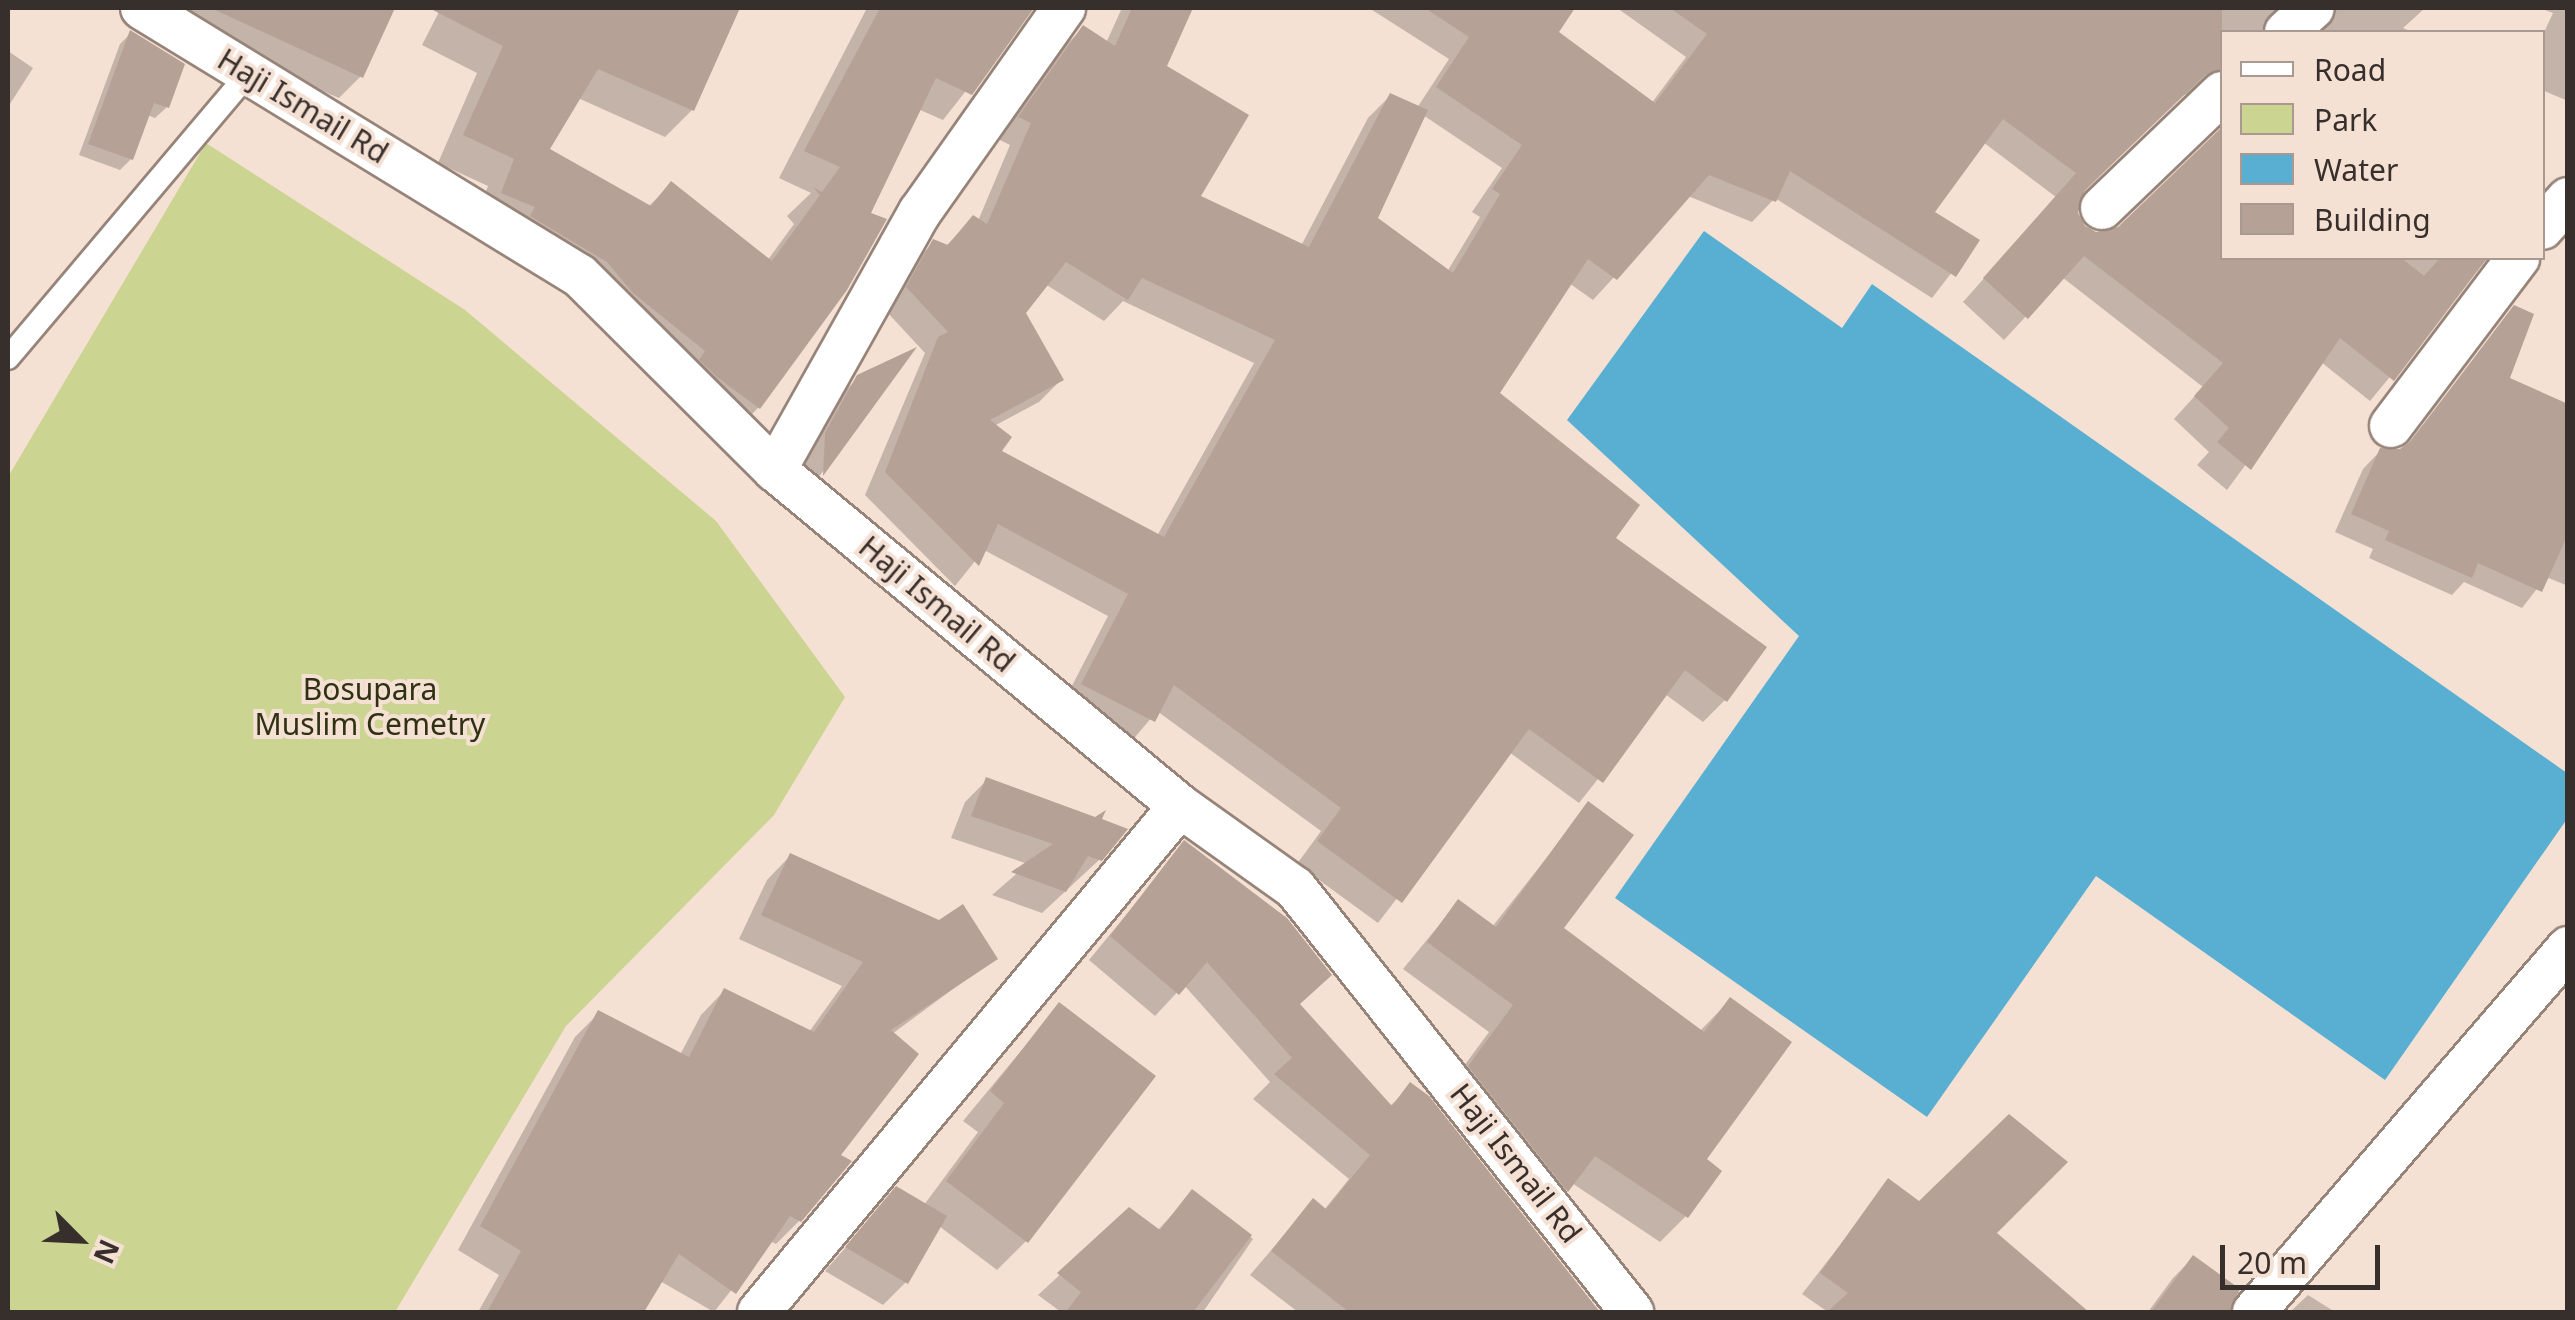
<!DOCTYPE html>
<style>
body{margin:0}
#map{position:relative;width:2575px;height:1320px;overflow:hidden;background:#f5e0d4;font-family:"Noto Sans",sans-serif}
div>[style]{position:absolute}
.green>*{inset:0;background:#ccd491}
.water>*{inset:0;background:#59afd1}
.shadow>*{inset:0;background:#0003}
.building>*{inset:0;background:#b5a196}
.roads{filter:drop-shadow(2px 0 #978479) drop-shadow(-2px 0 #978479) drop-shadow(0 2px #978479) drop-shadow(0 -2px #978479)}
.lane>*{height:22px;margin:-11px;padding:0 11px;transform-origin:11px;border-radius:11px;background:#fff}
.street>*{height:42px;margin:-21px;padding:0 21px;transform-origin:21px;border-radius:21px;background:#fff}
span{translate:-50% -50%;white-space:nowrap;text-align:center;line-height:1.15;-webkit-text-stroke:8px #f5e0d4;paint-order:stroke}
.street-label{font-size:30px;color:#372f2b}
.park-label{font-size:30px;color:#2f3212}
.frame{position:absolute;inset:0;border:10px solid #372f2b;pointer-events:none}
.legend{position:absolute;left:2220px;top:30px;width:325px;height:230px;box-sizing:border-box;background:#f5e0d4;border:2px solid #a99990;margin:0;padding:12px 18px;list-style:none;font-size:30px;color:#372f2b}
.legend li{display:flex;align-items:center;gap:20px;height:50px}
.legend b{width:50px;border:2px solid #a99990}
.north{position:absolute;left:30px;top:1190px;width:100px;height:100px;-webkit-text-stroke:8px #f5e0d4;paint-order:stroke;rotate:114deg;font-size:28px;font-weight:700;line-height:40px;text-align:center;color:#372f2b}
.north::after{content:'';display:block;margin:auto;width:35px;height:45px;background:#372f2b;clip-path:polygon(50% 0,100% 100%,50% 72%,0 100%)}
.scale{position:absolute;left:2220px;top:1245px;width:160px;height:45px;box-sizing:border-box;border:5px solid #372f2b;border-top:0;padding-left:12px;font-size:30px;line-height:35px;white-space:nowrap;color:#372f2b;-webkit-text-stroke:8px #f5e0d4;paint-order:stroke}
</style>
<div id="map">
<div class="green">
<i style="clip-path:polygon(206px 143px,465px 310px,716px 521px,845px 697px,774px 815px,566px 1026px,395px 1312px,8px 1312px,8px 477px)"></i>
</div>
<div class="water">
<i style="clip-path:polygon(1704px 231px,1842px 328px,1872px 284px,2567px 773px,2567px 819px,2385px 1080px,2096px 876px,1927px 1117px,1615px 898px,1799px 636px,1567px 420px)"></i>
</div>
<div class="shadow">
<i style="clip-path:polygon(130px 8px,393px 8px,361px 76px,339px 98px)"></i>
<i style="clip-path:polygon(441px 8px,737px 8px,692px 110px,665px 137px,578px 98px,547px 150px,648px 207px,671px 184px,767px 261px,794px 224px,787px 216px,811px 193px,779px 178px,867px 8px,1031px 8px,943px 120px,918px 109px,759px 407px,732px 434px,606px 320px,475px 220px,488px 186px,438px 163px,477px 73px,422px 45px)"></i>
<i style="clip-path:polygon(evenodd,1122px 8px,1191px 8px,1163px 67px,1198px 197px,1301px 246px,1368px 118px,1390px 96px,1417px 108px,1449px 59px,1369px 8px,1558px 8px,1568px 14px,1556px 32px,1651px 104px,1686px 57px,1617px 8px,2281px 8px,2261px 32px,2222px 32px,2222px 112px,2205px 90px,2180px 96px,2075px 201px,2081px 226px,2096px 235px,2121px 228px,2222px 128px,2222px 258px,2488px 258px,2370px 401px,2321px 362px,2227px 490px,2197px 465px,2209px 452px,2174px 419px,2203px 387px,2062px 277px,2004px 340px,1963px 302px,2056px 197px,1983px 142px,1931px 212px,1976px 241px,1932px 298px,1775px 198px,1752px 222px,1688px 196px,1593px 300px,1569px 283px,1497px 393px,1613px 539px,1725px 700px,1703px 722px,1665px 694px,1579px 803px,1509px 752px,1378px 923px,1297px 864px,1321px 831px,1157px 711px,1131px 742px,1061px 707px,1108px 616px,984px 550px,955px 586px,865px 495px,925px 353px,886px 311px,912px 264px,934px 242px,945px 247px,973px 218px,978px 221px,1010px 145px,998px 139px,1061px 50px,1083px 28px,1106px 43px,1122px 8px,1423px 115px,1502px 168px,1472px 212px,1480px 217px,1447px 272px,1375px 219px,1423px 115px,1122px 8px,1045px 284px,1104px 321px,1123px 301px,1254px 363px,1157px 536px,998px 452px,994px 426px,1039px 402px,1061px 380px,1023px 313px,1045px 284px)"></i>
<i style="clip-path:polygon(2295px 8px,2425px 8px,2403px 28px,2412px 32px,2314px 32px)"></i>
<i style="clip-path:polygon(2540px 8px,2568px 8px,2568px 101px,2542px 90px,2542px 37px,2553px 13px)"></i>
<i style="clip-path:polygon(131px 33px,167px 107px,155px 118px,147px 115px,131px 159px,120px 170px,79px 155px,120px 44px)"></i>
<i style="clip-path:polygon(8px 51px,33px 68px,8px 107px)"></i>
<i style="clip-path:polygon(2514px 308px,2507px 380px,2568px 484px,2568px 586px,2546px 577px,2522px 608px,2464px 582px,2452px 595px,2369px 558px,2373px 549px,2335px 532px,2363px 469px,2381px 450px,2402px 451px)"></i>
<i style="clip-path:polygon(909px 353px,821px 474px,801px 494px,803px 458px,835px 401px,859px 377px)"></i>
<i style="clip-path:polygon(987px 780px,1100px 859px,1042px 913px,992px 895px,1028px 864px,951px 838px,965px 802px)"></i>
<i style="clip-path:polygon(1589px 804px,1561px 929px,1699px 1032px,1730px 1000px,1704px 1160px,1686px 1216px,1660px 1242px,1572px 1183px,1541px 1216px,1444px 1093px,1489px 1032px,1403px 969px,1458px 902px,1492px 927px)"></i>
<i style="clip-path:polygon(1185px 843px,1298px 1006px,1389px 1107px,1411px 1086px,1427px 1098px,1598px 1312px,1298px 1312px,1250px 1275px,1313px 1201px,1324px 1210px,1349px 1179px,1253px 1099px,1270px 1082px,1184px 985px,1155px 1016px,1089px 960px)"></i>
<i style="clip-path:polygon(790px 856px,995px 958px,892px 1034px,838px 1156px,800px 1220px,776px 1244px,770px 1241px,714px 1312px,660px 1281px,641px 1312px,478px 1312px,499px 1275px,458px 1250px,575px 1037px,599px 1013px,680px 1055px,701px 1015px,724px 991px,809px 1032px,842px 986px,739px 939px,767px 880px)"></i>
<i style="clip-path:polygon(1059px 1005px,1026px 1241px,997px 1270px,939px 1226px,906px 1282px,883px 1305px,825px 1271px,896px 1190px,924px 1205px,978px 1132px,963px 1121px)"></i>
<i style="clip-path:polygon(1889px 1182px,1919px 1204px,1993px 1234px,2085px 1312px,1828px 1312px,1802px 1294px)"></i>
<i style="clip-path:polygon(1193px 1192px,1253px 1239px,1203px 1312px,1061px 1312px,1038px 1295px,1130px 1210px,1157px 1231px)"></i>
<i style="clip-path:polygon(2193px 1258px,2228px 1312px,2148px 1312px,2173px 1278px)"></i>
<i style="clip-path:polygon(2308px 1295px,2335px 1312px,2290px 1312px)"></i>
</div>
<div class="building">
<i style="clip-path:polygon(211px 8px,395px 8px,363px 78px)"></i>
<i style="clip-path:polygon(429px 8px,740px 8px,694px 111px,598px 69px,550px 149px,651px 206px,671px 181px,772px 261px,820px 195px,813px 187px,822px 192px,840px 167px,804px 151px,880px 8px,1034px 8px,972px 95px,936px 78px,871px 213px,887px 219px,847px 290px,760px 409px,717px 377px,699px 360px,705px 351px,633px 293px,607px 262px,530px 216px,535px 207px,501px 193px,514px 159px,463px 135px,503px 46px)"></i>
<i style="clip-path:polygon(evenodd,1132px 8px,1193px 8px,1167px 66px,1249px 115px,1201px 196px,1309px 247px,1390px 93px,1428px 110px,1378px 218px,1453px 273px,1500px 194px,1492px 189px,1522px 145px,1436px 87px,1469px 37px,1425px 8px,1575px 8px,1559px 32px,1655px 103px,1707px 34px,1670px 8px,2222px 8px,2222px 69px,2205px 75px,2085px 190px,2078px 213px,2085px 226px,2096px 232px,2118px 227px,2222px 127px,2222px 258px,2401px 258px,2424px 276px,2440px 258px,2487px 258px,2394px 381px,2340px 338px,2251px 470px,2217px 442px,2229px 428px,2194px 396px,2223px 363px,2084px 256px,2028px 319px,1983px 278px,2076px 173px,2003px 119px,1935px 212px,1980px 240px,1956px 277px,1790px 171px,1776px 202px,1709px 175px,1617px 280px,1588px 259px,1500px 393px,1640px 505px,1616px 538px,1767px 647px,1727px 702px,1685px 670px,1603px 783px,1529px 729px,1402px 903px,1317px 841px,1341px 808px,1174px 685px,1155px 722px,1081px 684px,1128px 594px,998px 524px,979px 566px,885px 472px,938px 337px,948px 332px,906px 287px,933px 239px,948px 245px,973px 215px,987px 224px,1031px 123px,1018px 117px,1083px 25px,1115px 46px,1132px 8px,1066px 262px,1128px 300px,1142px 278px,1275px 340px,1164px 537px,1002px 451px,1012px 437px,990px 420px,1064px 380px,1026px 313px,1066px 262px)"></i>
<i style="clip-path:polygon(130px 30px,185px 64px,169px 108px,154px 103px,133px 160px,88px 144px)"></i>
<i style="clip-path:polygon(2514px 305px,2534px 314px,2510px 378px,2568px 404px,2568px 534px,2542px 592px,2478px 563px,2472px 578px,2385px 540px,2389px 531px,2351px 514px,2380px 448px,2400px 449px,2411px 441px)"></i>
<i style="clip-path:polygon(917px 347px,823px 476px,825px 433px,857px 375px)"></i>
<i style="clip-path:polygon(986px 777px,1095px 817px,1106px 810px,1102px 819px,1128px 829px,1102px 861px,1088px 856px,1066px 892px,1011px 872px,1053px 844px,971px 816px)"></i>
<i style="clip-path:polygon(1588px 801px,1634px 835px,1564px 928px,1704px 1032px,1730px 997px,1792px 1042px,1707px 1159px,1722px 1171px,1688px 1218px,1595px 1156px,1568px 1192px,1468px 1066px,1513px 1005px,1427px 942px,1458px 899px,1496px 927px)"></i>
<i style="clip-path:polygon(1184px 840px,1287px 918px,1332px 975px,1300px 1004px,1392px 1106px,1410px 1082px,1429px 1096px,1600px 1312px,1349px 1312px,1271px 1251px,1313px 1198px,1326px 1209px,1370px 1155px,1274px 1074px,1292px 1058px,1207px 962px,1179px 995px,1110px 936px)"></i>
<i style="clip-path:polygon(790px 853px,939px 920px,963px 904px,998px 959px,891px 1030px,919px 1054px,841px 1155px,852px 1161px,801px 1222px,790px 1216px,736px 1294px,679px 1254px,644px 1312px,487px 1312px,521px 1251px,480px 1226px,598px 1010px,689px 1057px,724px 988px,814px 1032px,863px 962px,761px 915px)"></i>
<i style="clip-path:polygon(1059px 1002px,1156px 1076px,1028px 1243px,946px 1181px,1004px 1103px,990px 1091px)"></i>
<i style="clip-path:polygon(2009px 1114px,2068px 1162px,1997px 1233px,2089px 1312px,1827px 1312px,1848px 1293px,1820px 1273px,1888px 1178px,1919px 1201px)"></i>
<i style="clip-path:polygon(896px 1186px,947px 1216px,908px 1284px,845px 1247px)"></i>
<i style="clip-path:polygon(1192px 1189px,1252px 1235px,1193px 1312px,1066px 1312px,1081px 1292px,1057px 1273px,1129px 1207px,1160px 1230px)"></i>
<i style="clip-path:polygon(2193px 1255px,2240px 1289px,2230px 1312px,2151px 1312px)"></i>
</div>
<div class="roads">
<div class="lane">
<i style="left:8px;top:358px;width:373px;rotate:-49.8deg"></i>
</div>
<div class="street">
<i style="left:142px;top:8px;width:513px;rotate:31.46deg"></i>
<i style="left:580px;top:276px;width:275px;rotate:44.9deg"></i>
<i style="left:775px;top:470px;width:526px;rotate:39.68deg"></i>
<i style="left:1180px;top:806px;width:141px;rotate:35.5deg"></i>
<i style="left:1295px;top:888px;width:542px;rotate:51.52deg"></i>
<i style="left:2286px;top:32px;width:36px;rotate:-42deg"></i>
<i style="left:2102px;top:208px;width:166px;rotate:-43.8deg"></i>
<i style="left:2542px;top:228px;width:39px;rotate:-48deg"></i>
<i style="left:2391px;top:426px;width:211px;rotate:-52.9deg"></i>
<i style="left:775px;top:470px;width:296px;rotate:-60.7deg"></i>
<i style="left:920px;top:212px;width:250px;rotate:-54.8deg"></i>
<i style="left:759px;top:1312px;width:658px;rotate:-50.24deg"></i>
<i style="left:2254px;top:1312px;width:481px;rotate:-49.2deg"></i>
</div>
</div>
<div class="street-label">
<span style="left:303px;top:106px;rotate:31deg">Haji Ismail Rd</span>
<span style="left:937px;top:604px;rotate:40deg">Haji Ismail Rd</span>
<span style="left:1516px;top:1163px;rotate:52deg">Haji Ismail Rd</span>
</div>
<div class="park-label">
<span style="left:370px;top:706px">Bosupara<br>Muslim Cemetry</span>
</div>
<div class="frame"></div>
<ul class="legend">
<li><b style="height:12px;background:#fff"></b>Road</li>
<li><b style="height:28px;background:#ccd491"></b>Park</li>
<li><b style="height:28px;background:#59afd1"></b>Water</li>
<li><b style="height:28px;background:#b5a196"></b>Building</li>
</ul>
<div class="north">N</div>
<div class="scale">20 m</div>
</div>
